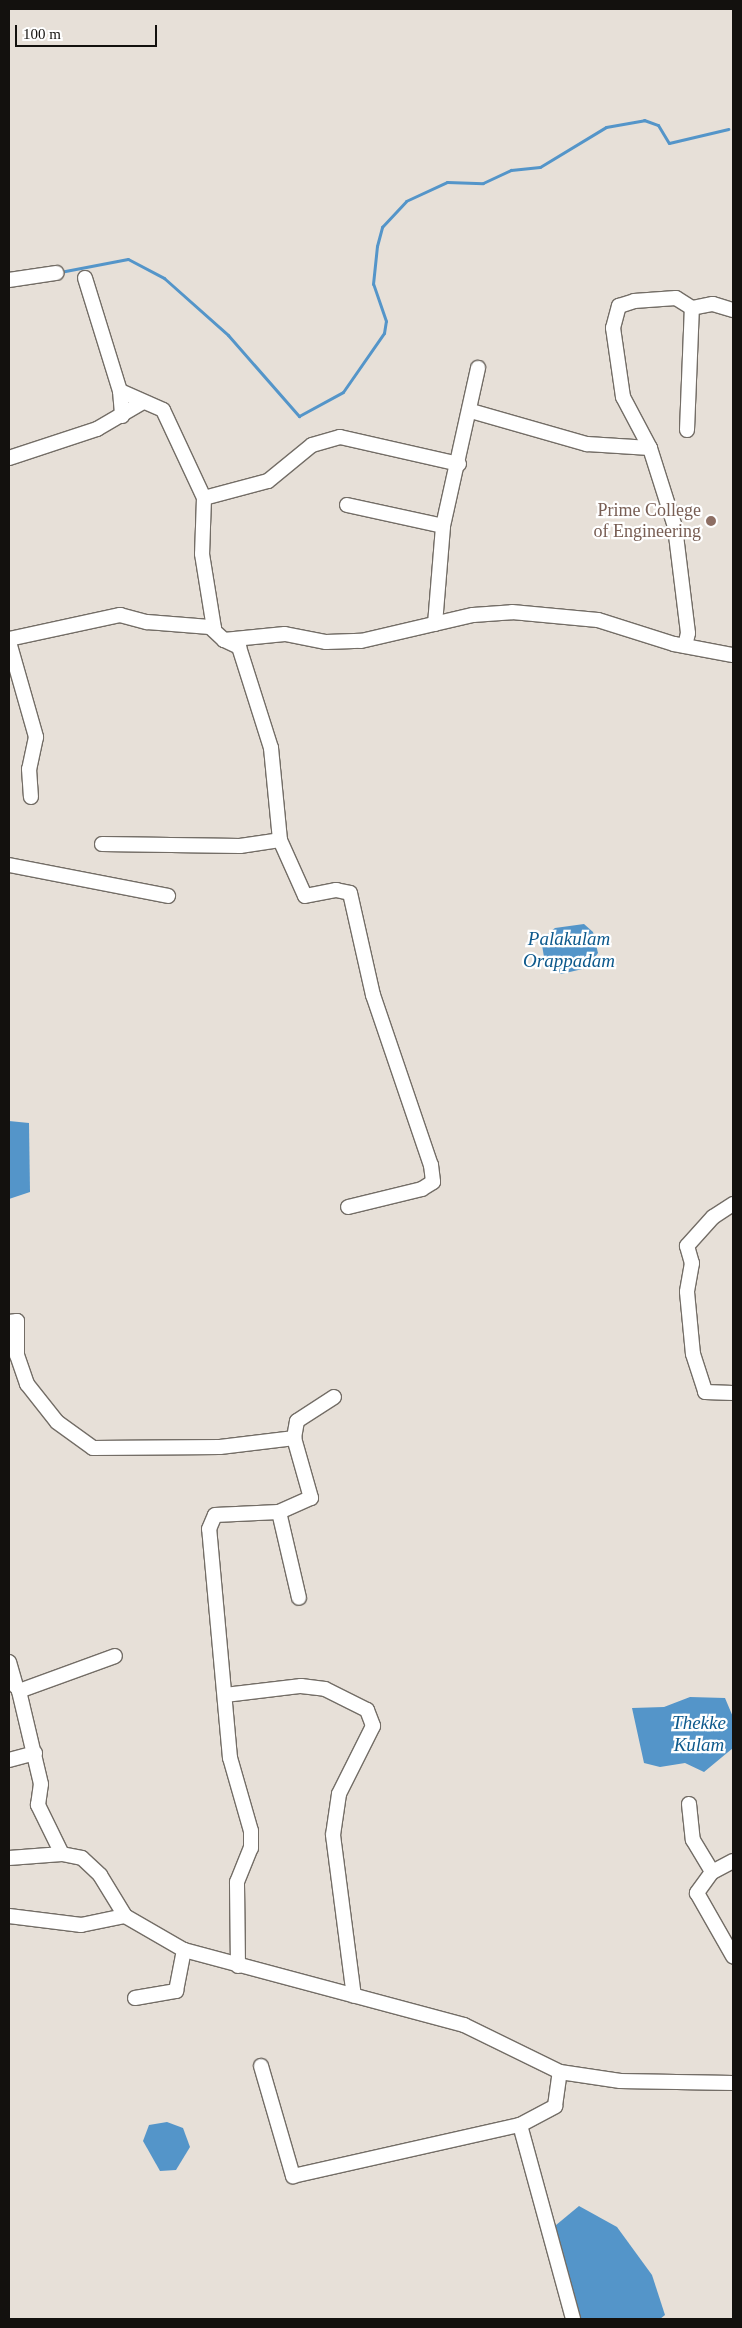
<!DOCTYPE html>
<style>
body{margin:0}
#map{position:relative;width:742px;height:2328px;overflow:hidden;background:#e7e0d8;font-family:Georgia,serif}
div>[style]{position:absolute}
.water>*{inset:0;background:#5495c9}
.stream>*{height:3px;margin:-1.5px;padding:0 1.5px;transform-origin:1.5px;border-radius:1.5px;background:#5495c9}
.roads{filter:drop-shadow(1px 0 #736d66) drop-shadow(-1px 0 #736d66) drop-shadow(0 1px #736d66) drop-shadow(0 -1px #736d66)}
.minor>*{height:14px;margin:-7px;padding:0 7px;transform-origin:7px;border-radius:7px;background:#fff}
.dots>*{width:14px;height:14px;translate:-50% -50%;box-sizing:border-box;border:2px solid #fff;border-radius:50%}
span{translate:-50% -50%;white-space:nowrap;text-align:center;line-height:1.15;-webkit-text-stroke:4.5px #fff;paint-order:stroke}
.education-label{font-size:18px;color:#785e54}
.right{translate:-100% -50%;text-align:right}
.water-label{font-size:19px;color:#0d598c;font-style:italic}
.frame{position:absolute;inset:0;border:10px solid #13110e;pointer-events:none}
.scale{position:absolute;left:15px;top:25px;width:142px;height:22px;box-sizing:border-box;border:2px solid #13110e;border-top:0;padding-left:6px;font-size:15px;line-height:18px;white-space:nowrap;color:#13110e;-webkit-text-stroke:4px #fff;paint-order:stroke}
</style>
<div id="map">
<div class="water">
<i style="clip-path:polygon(584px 924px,593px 932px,598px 953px,587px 968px,561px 974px,544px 957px,541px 939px,555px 928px)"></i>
<i style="clip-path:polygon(9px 1121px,29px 1123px,30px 1192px,9px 1199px)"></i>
<i style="clip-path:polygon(690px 1697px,725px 1698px,733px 1717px,733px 1748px,704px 1772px,685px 1763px,660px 1767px,644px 1763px,632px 1708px,664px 1707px)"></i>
<i style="clip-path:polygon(167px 2122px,183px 2128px,190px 2147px,176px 2170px,160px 2171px,143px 2141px,149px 2125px)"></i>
<i style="clip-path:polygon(579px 2206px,617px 2227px,652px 2275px,665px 2315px,660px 2319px,578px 2319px,544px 2235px)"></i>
</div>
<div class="stream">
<i style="left:60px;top:272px;width:69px;rotate:-10.8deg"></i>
<i style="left:128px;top:259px;width:41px;rotate:27.8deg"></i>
<i style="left:164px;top:278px;width:86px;rotate:41.7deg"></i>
<i style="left:228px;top:335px;width:108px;rotate:48.8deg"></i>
<i style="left:299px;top:416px;width:50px;rotate:-28.6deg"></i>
<i style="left:343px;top:392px;width:72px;rotate:-55.2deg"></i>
<i style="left:384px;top:333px;width:12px;rotate:-81deg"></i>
<i style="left:386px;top:321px;width:39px;rotate:-109deg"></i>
<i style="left:373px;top:284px;width:38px;rotate:-84deg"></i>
<i style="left:377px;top:246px;width:20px;rotate:-75deg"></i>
<i style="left:382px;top:227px;width:35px;rotate:-47deg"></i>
<i style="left:406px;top:201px;width:45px;rotate:-24.9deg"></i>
<i style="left:447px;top:182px;width:36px;rotate:2deg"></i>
<i style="left:483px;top:183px;width:31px;rotate:-25deg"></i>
<i style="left:511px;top:170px;width:29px;rotate:-6deg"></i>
<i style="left:540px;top:167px;width:77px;rotate:-31.2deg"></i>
<i style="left:606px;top:127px;width:39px;rotate:-10deg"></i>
<i style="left:644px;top:120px;width:15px;rotate:20deg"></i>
<i style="left:658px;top:125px;width:21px;rotate:59deg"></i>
<i style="left:669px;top:143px;width:61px;rotate:-13.3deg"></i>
</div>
<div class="roads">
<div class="minor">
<i style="left:85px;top:278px;width:118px;rotate:72.8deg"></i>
<i style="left:120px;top:391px;width:25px;rotate:85deg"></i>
<i style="left:9px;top:280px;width:48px;rotate:-8.5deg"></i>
<i style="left:120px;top:391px;width:47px;rotate:23.8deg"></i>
<i style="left:163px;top:410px;width:97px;rotate:65deg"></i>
<i style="left:204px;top:498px;width:56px;rotate:92deg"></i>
<i style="left:202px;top:554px;width:75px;rotate:80.8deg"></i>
<i style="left:214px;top:628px;width:4px;rotate:-166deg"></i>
<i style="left:471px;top:411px;width:121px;rotate:15.9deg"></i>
<i style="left:587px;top:444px;width:63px;rotate:3.6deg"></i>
<i style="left:687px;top:430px;width:122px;rotate:-87.7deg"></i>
<i style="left:692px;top:308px;width:21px;rotate:-11deg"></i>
<i style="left:713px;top:304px;width:21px;rotate:17deg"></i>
<i style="left:9px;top:458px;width:93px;rotate:-18.2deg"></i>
<i style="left:97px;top:429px;width:53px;rotate:-30.4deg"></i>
<i style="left:204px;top:498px;width:66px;rotate:-14.9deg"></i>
<i style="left:268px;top:481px;width:57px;rotate:-39.3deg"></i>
<i style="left:312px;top:445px;width:29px;rotate:-16deg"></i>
<i style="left:340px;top:437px;width:122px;rotate:12.8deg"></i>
<i style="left:347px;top:505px;width:98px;rotate:12.3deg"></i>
<i style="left:435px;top:624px;width:98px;rotate:-85.3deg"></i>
<i style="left:443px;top:526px;width:162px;rotate:-77.5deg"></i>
<i style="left:9px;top:639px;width:114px;rotate:-12.2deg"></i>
<i style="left:120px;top:615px;width:28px;rotate:15deg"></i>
<i style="left:147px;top:622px;width:63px;rotate:4.5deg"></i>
<i style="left:210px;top:627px;width:19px;rotate:43deg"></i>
<i style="left:224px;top:640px;width:61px;rotate:-5.6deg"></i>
<i style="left:285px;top:634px;width:42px;rotate:11deg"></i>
<i style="left:326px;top:642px;width:35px;rotate:-2deg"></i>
<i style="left:361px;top:641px;width:115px;rotate:-13.1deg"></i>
<i style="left:473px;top:615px;width:39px;rotate:-4deg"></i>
<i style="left:512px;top:612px;width:86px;rotate:5.3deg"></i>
<i style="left:598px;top:620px;width:80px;rotate:17.5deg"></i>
<i style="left:674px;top:644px;width:60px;rotate:10.6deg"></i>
<i style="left:224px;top:640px;width:17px;rotate:25deg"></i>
<i style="left:239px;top:647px;width:106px;rotate:72.4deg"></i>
<i style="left:271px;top:748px;width:92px;rotate:84.4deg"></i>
<i style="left:280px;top:840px;width:61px;rotate:65.9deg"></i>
<i style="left:305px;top:896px;width:32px;rotate:-11deg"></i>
<i style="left:336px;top:890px;width:14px;rotate:12deg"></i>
<i style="left:350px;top:893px;width:105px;rotate:77.3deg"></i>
<i style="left:373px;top:995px;width:180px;rotate:71.2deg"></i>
<i style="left:431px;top:1165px;width:17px;rotate:83deg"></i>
<i style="left:433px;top:1182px;width:13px;rotate:148deg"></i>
<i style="left:422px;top:1189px;width:76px;rotate:166.3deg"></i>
<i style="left:9px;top:642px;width:99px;rotate:74.1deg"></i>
<i style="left:36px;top:737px;width:33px;rotate:102deg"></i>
<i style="left:29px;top:769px;width:28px;rotate:86deg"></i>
<i style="left:685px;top:646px;width:13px;rotate:-77deg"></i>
<i style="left:688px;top:633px;width:107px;rotate:-97deg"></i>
<i style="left:675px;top:527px;width:83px;rotate:-107.6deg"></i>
<i style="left:650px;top:448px;width:58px;rotate:-117.9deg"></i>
<i style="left:623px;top:397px;width:70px;rotate:-98.2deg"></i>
<i style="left:613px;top:328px;width:23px;rotate:-75deg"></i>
<i style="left:619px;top:306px;width:16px;rotate:-18deg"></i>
<i style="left:634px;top:301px;width:42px;rotate:-4.1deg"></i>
<i style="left:676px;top:298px;width:19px;rotate:32deg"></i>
<i style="left:102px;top:844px;width:138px;rotate:0.8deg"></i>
<i style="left:240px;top:846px;width:40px;rotate:-8.5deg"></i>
<i style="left:9px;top:865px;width:162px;rotate:11deg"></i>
<i style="left:733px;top:1204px;width:24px;rotate:147deg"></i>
<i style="left:713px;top:1217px;width:39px;rotate:132deg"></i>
<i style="left:687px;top:1246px;width:18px;rotate:74deg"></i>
<i style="left:692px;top:1263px;width:29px;rotate:100deg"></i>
<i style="left:687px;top:1292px;width:62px;rotate:84.5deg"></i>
<i style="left:693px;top:1354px;width:40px;rotate:72deg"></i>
<i style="left:705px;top:1392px;width:28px;rotate:2deg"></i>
<i style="left:9px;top:1322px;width:8px;rotate:-7deg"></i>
<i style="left:17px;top:1321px;width:34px;rotate:90deg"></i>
<i style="left:17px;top:1355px;width:31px;rotate:71deg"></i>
<i style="left:27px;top:1384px;width:48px;rotate:51.7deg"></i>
<i style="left:57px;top:1422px;width:44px;rotate:35.8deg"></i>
<i style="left:93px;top:1448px;width:127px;rotate:-0.5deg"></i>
<i style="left:220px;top:1447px;width:75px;rotate:-6.9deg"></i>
<i style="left:279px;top:1512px;width:88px;rotate:76.9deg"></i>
<i style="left:9px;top:1662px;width:26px;rotate:74deg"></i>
<i style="left:225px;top:1695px;width:77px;rotate:-6.8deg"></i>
<i style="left:301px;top:1686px;width:24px;rotate:7deg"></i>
<i style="left:325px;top:1689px;width:47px;rotate:26.6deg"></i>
<i style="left:367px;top:1710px;width:17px;rotate:69deg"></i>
<i style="left:373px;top:1726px;width:76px;rotate:116.6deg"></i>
<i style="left:339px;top:1794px;width:41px;rotate:98.3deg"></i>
<i style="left:333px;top:1835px;width:162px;rotate:82.6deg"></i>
<i style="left:9px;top:1760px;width:27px;rotate:-15deg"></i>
<i style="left:689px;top:1804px;width:36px;rotate:84deg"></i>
<i style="left:693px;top:1840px;width:37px;rotate:59deg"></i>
<i style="left:62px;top:1854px;width:55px;rotate:-116.1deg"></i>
<i style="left:38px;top:1805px;width:21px;rotate:-82deg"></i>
<i style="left:41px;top:1784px;width:96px;rotate:-103.3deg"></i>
<i style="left:19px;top:1691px;width:102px;rotate:-20deg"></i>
<i style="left:9px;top:1858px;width:53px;rotate:-4.3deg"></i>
<i style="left:62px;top:1854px;width:20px;rotate:11deg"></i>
<i style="left:82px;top:1858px;width:25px;rotate:43deg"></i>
<i style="left:100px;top:1875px;width:48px;rotate:58.6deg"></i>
<i style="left:125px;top:1916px;width:68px;rotate:30deg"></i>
<i style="left:184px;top:1950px;width:290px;rotate:15deg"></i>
<i style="left:464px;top:2025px;width:107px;rotate:26.1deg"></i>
<i style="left:560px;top:2072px;width:61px;rotate:8.5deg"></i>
<i style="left:620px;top:2081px;width:113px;rotate:1deg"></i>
<i style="left:733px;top:1861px;width:24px;rotate:152deg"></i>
<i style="left:712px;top:1872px;width:26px;rotate:126deg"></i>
<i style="left:697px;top:1893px;width:73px;rotate:60.3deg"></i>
<i style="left:9px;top:1916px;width:73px;rotate:7.1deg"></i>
<i style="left:81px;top:1925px;width:45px;rotate:-11.6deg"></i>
<i style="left:238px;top:1966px;width:84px;rotate:-90.7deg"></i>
<i style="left:237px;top:1882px;width:37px;rotate:-68deg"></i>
<i style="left:251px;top:1848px;width:17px;rotate:-90deg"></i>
<i style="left:251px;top:1831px;width:76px;rotate:-106deg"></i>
<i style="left:230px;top:1758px;width:230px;rotate:-95.2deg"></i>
<i style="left:209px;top:1529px;width:15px;rotate:-67deg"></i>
<i style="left:215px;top:1515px;width:64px;rotate:-2.7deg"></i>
<i style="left:279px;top:1512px;width:35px;rotate:-24deg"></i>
<i style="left:311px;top:1498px;width:62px;rotate:-105.8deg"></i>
<i style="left:294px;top:1438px;width:17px;rotate:-80deg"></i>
<i style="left:297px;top:1421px;width:44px;rotate:-33deg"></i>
<i style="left:135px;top:1998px;width:42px;rotate:-9.7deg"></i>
<i style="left:176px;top:1991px;width:42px;rotate:-79deg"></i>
<i style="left:261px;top:2066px;width:115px;rotate:73.8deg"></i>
<i style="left:293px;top:2176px;width:233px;rotate:-12.7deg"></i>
<i style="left:520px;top:2125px;width:40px;rotate:-28deg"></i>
<i style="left:555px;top:2106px;width:34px;rotate:-82deg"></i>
<i style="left:520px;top:2125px;width:201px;rotate:74.7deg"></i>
</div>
</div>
<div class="dots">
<i style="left:711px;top:521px;background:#8d6e63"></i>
</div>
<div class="education-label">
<span class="right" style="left:701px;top:521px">Prime College<br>of Engineering</span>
</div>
<div class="water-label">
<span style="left:569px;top:950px">Palakulam<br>Orappadam</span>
<span style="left:699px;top:1734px">Thekke<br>Kulam</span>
</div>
<div class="frame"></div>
<div class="scale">100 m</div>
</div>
